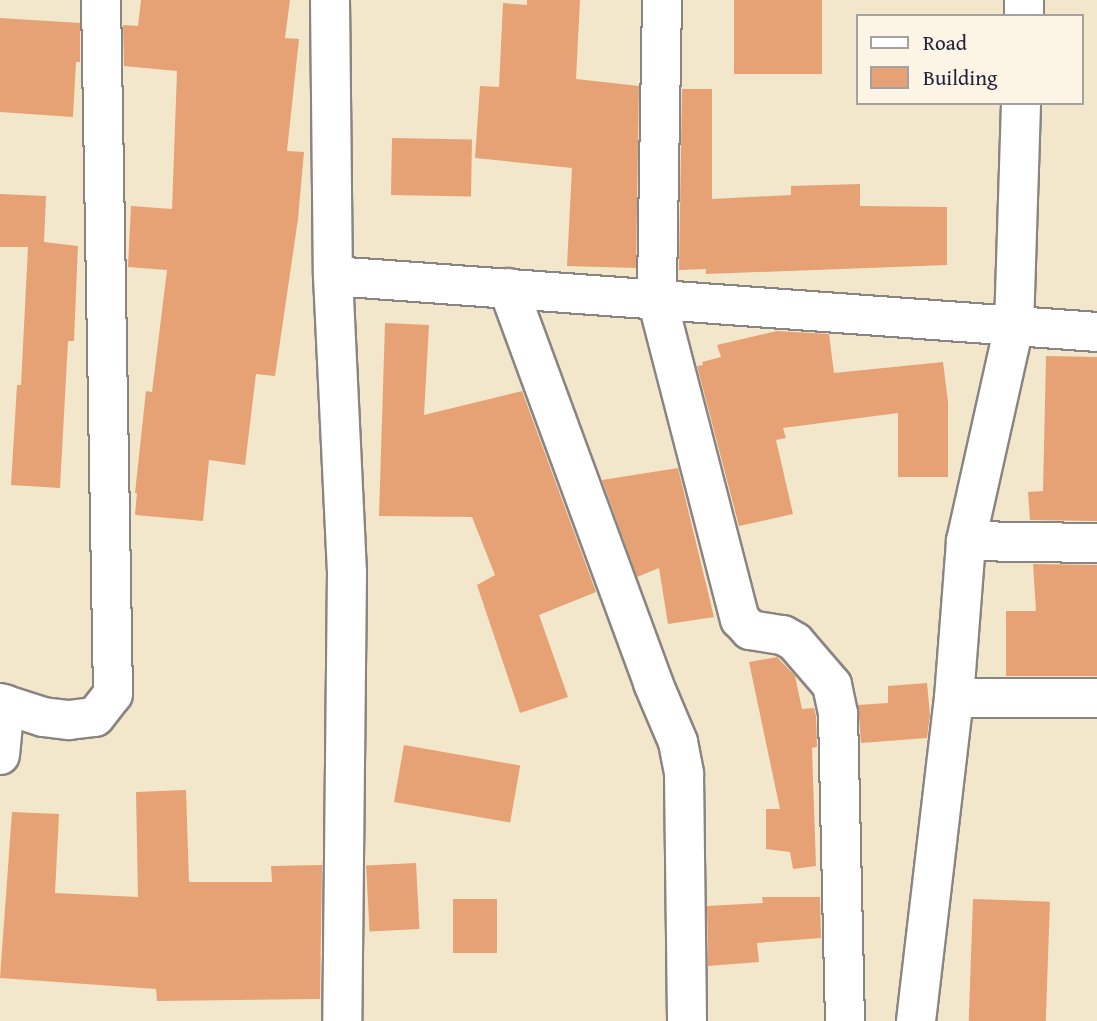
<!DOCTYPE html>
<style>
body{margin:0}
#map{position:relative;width:1097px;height:1021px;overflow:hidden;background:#f2e7cb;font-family:"Gentium Book Plus",serif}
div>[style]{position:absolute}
.building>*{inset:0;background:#e6a275;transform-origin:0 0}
.roads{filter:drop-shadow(2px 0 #8a8483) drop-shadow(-2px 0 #8a8483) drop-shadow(0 2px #8a8483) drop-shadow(0 -2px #8a8483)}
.street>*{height:38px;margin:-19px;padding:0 19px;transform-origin:19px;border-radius:19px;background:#fff}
span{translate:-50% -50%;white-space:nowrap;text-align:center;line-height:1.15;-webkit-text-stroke:5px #fcf5e5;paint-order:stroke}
.legend{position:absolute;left:856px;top:14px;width:228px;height:91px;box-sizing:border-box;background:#fcf5e5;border:2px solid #a5a1a1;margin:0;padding:9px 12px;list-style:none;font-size:21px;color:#22223b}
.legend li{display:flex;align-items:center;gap:14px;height:35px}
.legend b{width:35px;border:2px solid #a5a1a1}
</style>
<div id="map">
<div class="building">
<i style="clip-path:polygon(141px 0,290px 0,285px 38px,299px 39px,287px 151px,304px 152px,298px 219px,275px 376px,256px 374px,245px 465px,209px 460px,203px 521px,135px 515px,137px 493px,135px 493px,146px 391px,152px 392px,167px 270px,128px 267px,131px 206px,172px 209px,177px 71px,124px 66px,123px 25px,138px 26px)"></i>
<i style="clip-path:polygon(527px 0,580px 0,576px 79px,639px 86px,636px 268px,567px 266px,572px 168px,475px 158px,480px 86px,499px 87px,503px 3px,527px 5px)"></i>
<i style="left:734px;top:0;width:88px;height:74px"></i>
<i style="clip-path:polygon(0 18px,80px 23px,80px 62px,76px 62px,73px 117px,0 112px)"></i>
<i style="clip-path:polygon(682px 89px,712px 89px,712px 199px,791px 195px,791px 186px,860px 184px,860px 206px,947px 207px,947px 265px,706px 274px,706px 269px,679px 270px)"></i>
<i style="left:392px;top:138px;width:80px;height:57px;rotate:1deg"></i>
<i style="clip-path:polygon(0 194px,46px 196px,44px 242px,78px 246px,74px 341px,68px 341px,60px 488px,11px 485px,17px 385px,21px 385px,28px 247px,0 247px)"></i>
<i style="clip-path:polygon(385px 323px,429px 325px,424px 415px,522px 391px,596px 592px,539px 615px,568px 697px,520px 713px,477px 585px,495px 575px,472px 517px,379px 516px)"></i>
<i style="clip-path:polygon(777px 331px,829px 334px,834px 373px,943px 362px,948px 402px,948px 477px,898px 477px,898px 413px,783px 428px,786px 438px,776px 440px,793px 514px,739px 526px,697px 366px,703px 365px,702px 362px,721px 357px,717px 345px)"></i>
<i style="clip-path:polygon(1046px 356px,1097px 357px,1097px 521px,1030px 520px,1028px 492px,1043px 491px)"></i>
<i style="clip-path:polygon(678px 468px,714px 617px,668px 624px,659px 568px,637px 577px,602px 480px)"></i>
<i style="clip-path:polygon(1033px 564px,1097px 565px,1097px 676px,1006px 676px,1006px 611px,1036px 611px)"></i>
<i style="clip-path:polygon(777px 657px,795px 676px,802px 709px,814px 708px,816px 716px,817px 747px,812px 748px,816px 866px,793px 869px,790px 852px,766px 849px,766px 809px,780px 809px,749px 662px)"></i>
<i style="clip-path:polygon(927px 683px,930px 715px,927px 738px,861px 743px,858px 705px,888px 703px,888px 686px)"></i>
<i style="left:404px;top:745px;width:118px;height:58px;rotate:10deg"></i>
<i style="clip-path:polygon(186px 790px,189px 882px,272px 882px,271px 866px,322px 865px,320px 999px,157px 1001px,156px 989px,0 978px,12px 812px,59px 814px,55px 893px,138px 897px,136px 792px)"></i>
<i style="left:416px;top:863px;width:66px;height:50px;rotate:87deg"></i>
<i style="clip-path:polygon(762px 897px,820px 897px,821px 938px,757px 943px,759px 962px,708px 966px,707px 906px,763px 903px)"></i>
<i style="left:453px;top:899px;width:44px;height:54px"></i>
<i style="left:973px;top:899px;width:77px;height:122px;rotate:2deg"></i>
</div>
<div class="roads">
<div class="street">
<i style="left:330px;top:0;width:276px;rotate:89.4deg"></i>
<i style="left:333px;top:276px;width:296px;rotate:87.3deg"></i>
<i style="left:347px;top:572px;width:449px;rotate:90.6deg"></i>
<i style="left:662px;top:0;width:299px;rotate:91deg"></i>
<i style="left:657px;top:299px;width:331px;rotate:75.5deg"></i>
<i style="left:740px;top:619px;width:15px;rotate:48deg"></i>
<i style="left:750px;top:630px;width:33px;rotate:9deg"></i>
<i style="left:783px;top:635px;width:14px;rotate:30deg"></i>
<i style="left:795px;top:642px;width:57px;rotate:49.3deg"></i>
<i style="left:832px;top:685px;width:30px;rotate:78deg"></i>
<i style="left:838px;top:714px;width:307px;rotate:88.7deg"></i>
<i style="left:1024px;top:16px;width:16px;rotate:-90deg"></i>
<i style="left:333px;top:276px;width:766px;rotate:4.19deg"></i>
<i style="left:508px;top:288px;width:421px;rotate:69.8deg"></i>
<i style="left:653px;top:683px;width:64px;rotate:67deg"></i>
<i style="left:678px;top:742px;width:33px;rotate:79deg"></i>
<i style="left:684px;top:774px;width:247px;rotate:89.3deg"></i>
<i style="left:966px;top:541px;width:131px;rotate:0.9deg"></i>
<i style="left:954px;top:698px;width:143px"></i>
<i style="left:0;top:703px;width:45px;rotate:18deg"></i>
<i style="left:43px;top:717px;width:26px;rotate:7deg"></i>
<i style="left:69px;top:720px;width:26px;rotate:-7deg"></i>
<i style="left:95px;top:717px;width:29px;rotate:-52deg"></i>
<i style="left:113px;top:694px;width:694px;rotate:-90.99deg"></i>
<i style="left:0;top:755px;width:51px;rotate:-84.4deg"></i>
<i style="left:916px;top:1021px;width:325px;rotate:-83.3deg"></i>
<i style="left:954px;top:698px;width:157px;rotate:-85.6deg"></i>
<i style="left:966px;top:541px;width:219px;rotate:-77.4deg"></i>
<i style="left:1014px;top:327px;width:224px;rotate:-88.2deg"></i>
</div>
</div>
<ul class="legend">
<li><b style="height:9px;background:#fff"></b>Road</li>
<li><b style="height:19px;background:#e6a275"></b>Building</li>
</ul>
</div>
